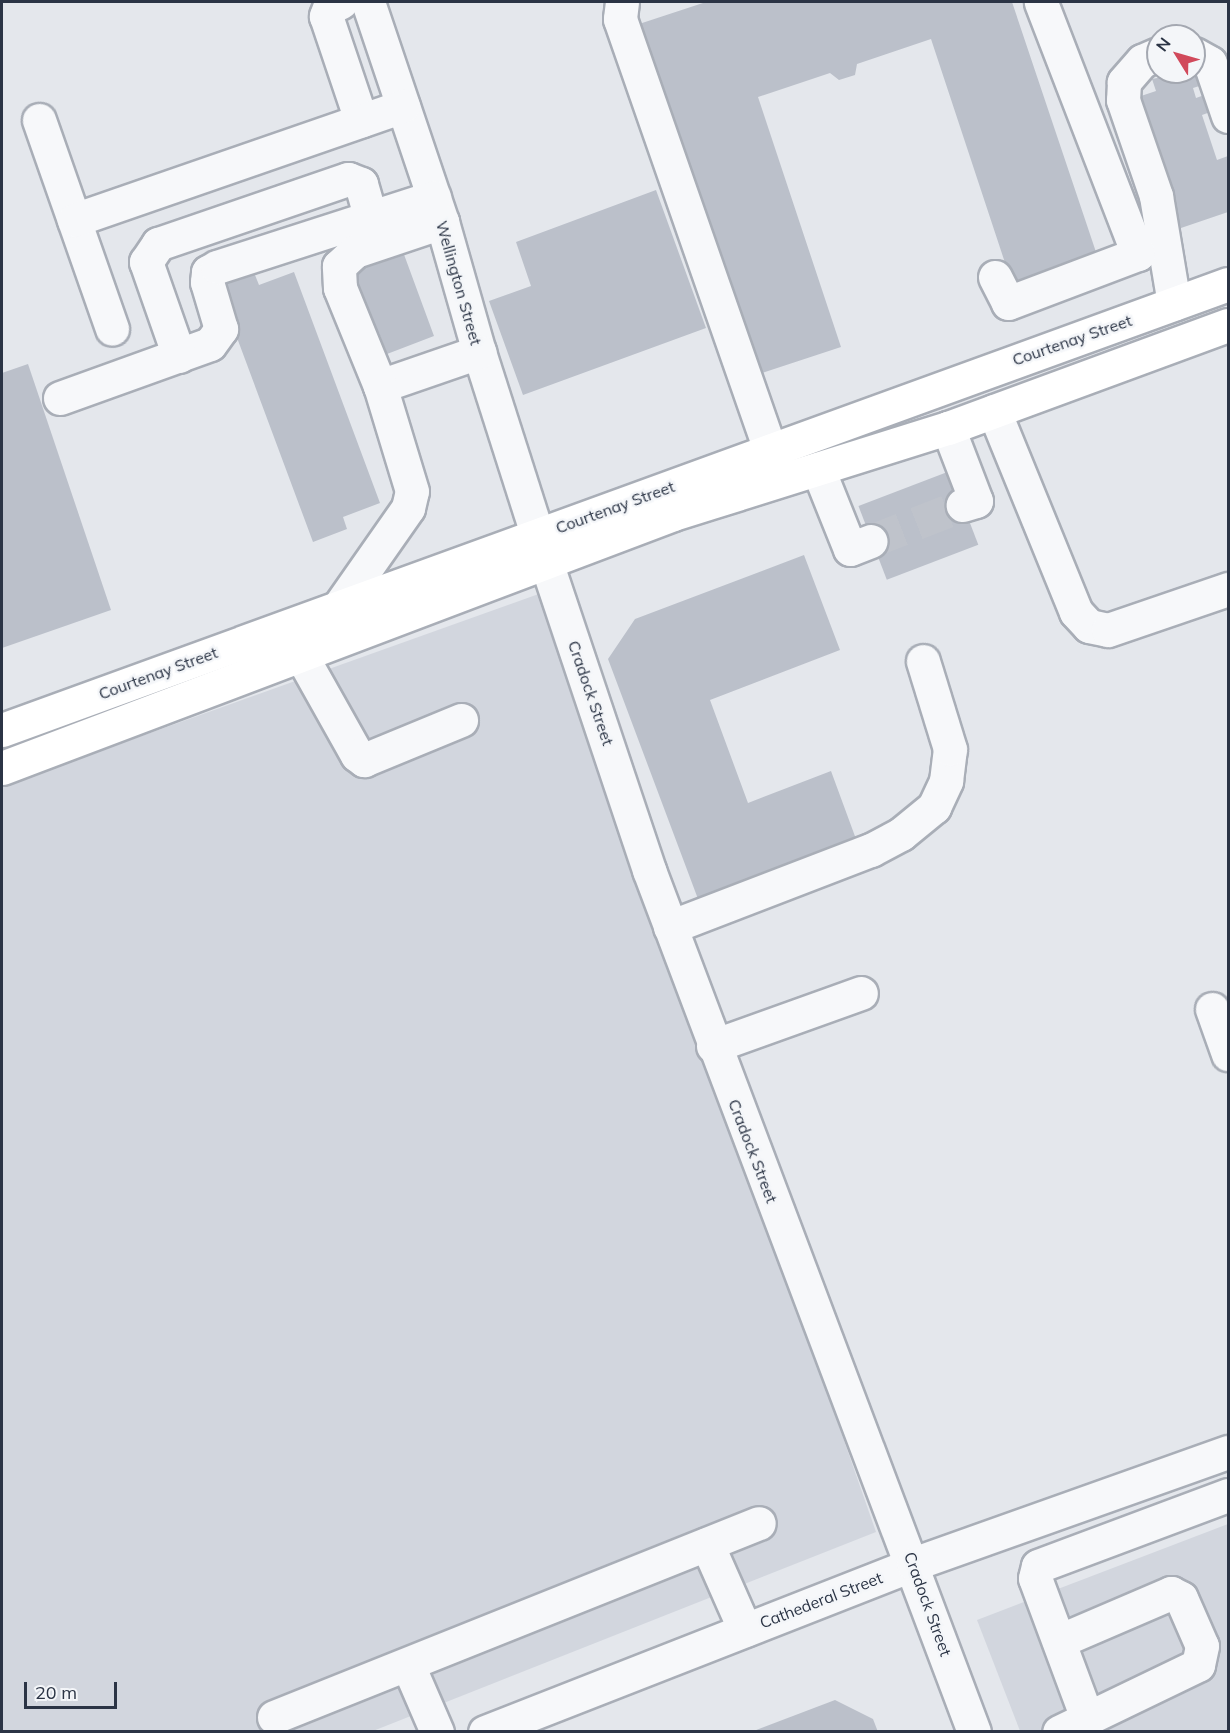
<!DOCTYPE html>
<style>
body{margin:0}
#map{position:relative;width:1230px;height:1733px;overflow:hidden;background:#e4e7ec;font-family:Mulish,sans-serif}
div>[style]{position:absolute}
.built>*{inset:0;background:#d2d6de}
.building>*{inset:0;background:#bbc0ca;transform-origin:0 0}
.minor-tunnel>*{height:33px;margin-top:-16.5px;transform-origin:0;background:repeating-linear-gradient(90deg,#bfc3cb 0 33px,transparent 0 49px)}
.roads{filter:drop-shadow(2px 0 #a9aeb7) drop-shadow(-2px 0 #a9aeb7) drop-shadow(0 2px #a9aeb7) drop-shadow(0 -2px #a9aeb7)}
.minor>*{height:33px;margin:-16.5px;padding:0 16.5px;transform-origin:16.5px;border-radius:16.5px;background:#f7f8fa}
.highway>*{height:33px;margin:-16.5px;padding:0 16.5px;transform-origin:16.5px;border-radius:16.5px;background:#fff}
span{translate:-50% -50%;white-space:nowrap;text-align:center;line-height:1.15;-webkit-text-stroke:5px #f4f6f9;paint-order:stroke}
.street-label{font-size:16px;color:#2b3445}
.frame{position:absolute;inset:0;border:3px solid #2b3445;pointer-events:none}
.north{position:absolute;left:1146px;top:24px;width:60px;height:60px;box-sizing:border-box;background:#f4f6f9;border:2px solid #a4a8b1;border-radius:50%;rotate:307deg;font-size:16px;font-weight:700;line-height:24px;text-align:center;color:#2b3445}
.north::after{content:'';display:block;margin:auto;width:21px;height:27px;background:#d1495b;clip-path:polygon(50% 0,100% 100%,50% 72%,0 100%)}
.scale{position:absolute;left:24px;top:1682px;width:93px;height:27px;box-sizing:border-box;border:3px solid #2b3445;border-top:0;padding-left:8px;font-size:18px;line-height:21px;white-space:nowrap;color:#2b3445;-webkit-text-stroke:4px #f4f6f9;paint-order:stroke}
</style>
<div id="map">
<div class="built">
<i style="clip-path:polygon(547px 591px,876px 1532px,373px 1731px,2px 1731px,2px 786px)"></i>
<i style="clip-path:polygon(1228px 1524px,1228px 1731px,1020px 1731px,977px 1620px)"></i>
</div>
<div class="building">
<i style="clip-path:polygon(706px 2px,1012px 2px,1098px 258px,1013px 287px,931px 39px,857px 64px,855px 75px,839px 80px,830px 73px,758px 97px,841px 347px,753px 376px,636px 25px)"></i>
<i style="clip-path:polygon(1207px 68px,1212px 82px,1193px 88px,1196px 98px,1213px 92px,1219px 109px,1202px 115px,1217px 160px,1228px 156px,1228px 212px,1181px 228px,1138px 97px,1156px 91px,1152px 79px)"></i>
<i style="clip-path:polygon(656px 190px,706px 328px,523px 395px,489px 301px,531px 286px,516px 242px)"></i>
<i style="clip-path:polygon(402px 249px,434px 336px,387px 354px,379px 333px,374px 334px,349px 269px)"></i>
<i style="clip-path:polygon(253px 270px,259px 285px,294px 272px,380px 503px,343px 517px,347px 529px,313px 542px,217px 284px)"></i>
<i style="clip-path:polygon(28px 364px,111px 610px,2px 648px,2px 373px)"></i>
<i style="left:950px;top:471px;width:79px;height:98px;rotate:69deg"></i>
<i style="clip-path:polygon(804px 555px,840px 650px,710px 700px,748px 803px,831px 771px,856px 839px,698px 899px,608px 659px,635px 619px)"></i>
<i style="clip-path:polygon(835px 1700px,873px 1719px,878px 1732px,751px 1732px)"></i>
</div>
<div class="minor-tunnel">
<i style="left:871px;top:541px;width:99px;rotate:-21.4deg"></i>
</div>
<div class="roads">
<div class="minor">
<i style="left:341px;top:2px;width:13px;rotate:153deg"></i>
<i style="left:329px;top:8px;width:9px;rotate:111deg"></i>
<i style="left:326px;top:16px;width:110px;rotate:71.4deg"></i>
<i style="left:368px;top:2px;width:232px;rotate:71.4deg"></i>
<i style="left:442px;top:222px;width:135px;rotate:74.1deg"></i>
<i style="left:479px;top:352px;width:224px;rotate:72.3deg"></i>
<i style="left:547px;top:565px;width:322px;rotate:71.5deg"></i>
<i style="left:649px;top:870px;width:921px;rotate:69.34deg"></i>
<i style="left:622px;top:2px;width:17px;rotate:97deg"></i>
<i style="left:620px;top:19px;width:456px;rotate:70.8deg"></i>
<i style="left:1158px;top:54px;width:17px;rotate:156deg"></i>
<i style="left:1142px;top:61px;width:28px;rotate:131deg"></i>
<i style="left:1124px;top:82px;width:18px;rotate:93deg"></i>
<i style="left:1123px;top:100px;width:102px;rotate:71deg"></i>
<i style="left:1156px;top:196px;width:109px;rotate:80.5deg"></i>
<i style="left:1194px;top:54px;width:18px;rotate:29deg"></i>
<i style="left:1210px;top:63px;width:56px;rotate:71.2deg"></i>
<i style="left:39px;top:120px;width:221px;rotate:70.7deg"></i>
<i style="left:74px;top:220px;width:348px;rotate:-19.1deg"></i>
<i style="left:995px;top:277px;width:29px;rotate:63deg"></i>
<i style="left:1008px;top:303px;width:139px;rotate:-20.7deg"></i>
<i style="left:1138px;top:254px;width:270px;rotate:-111.1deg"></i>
<i style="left:179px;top:356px;width:100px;rotate:-109.3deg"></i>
<i style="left:146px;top:262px;width:22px;rotate:-56deg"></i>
<i style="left:158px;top:244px;width:201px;rotate:-18.9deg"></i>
<i style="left:348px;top:179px;width:14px;rotate:21deg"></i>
<i style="left:361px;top:184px;width:35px;rotate:74deg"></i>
<i style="left:380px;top:386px;width:105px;rotate:-19deg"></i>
<i style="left:60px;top:398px;width:159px;rotate:-19.8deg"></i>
<i style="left:210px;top:344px;width:19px;rotate:-54deg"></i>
<i style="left:221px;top:329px;width:49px;rotate:-106.6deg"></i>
<i style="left:207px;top:282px;width:10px;rotate:-84deg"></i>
<i style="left:208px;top:272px;width:10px;rotate:-29deg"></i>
<i style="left:217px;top:267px;width:228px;rotate:-17.9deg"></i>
<i style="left:994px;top:411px;width:217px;rotate:67.8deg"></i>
<i style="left:1076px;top:612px;width:19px;rotate:47deg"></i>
<i style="left:1089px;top:626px;width:19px;rotate:12deg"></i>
<i style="left:1108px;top:630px;width:127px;rotate:-18.9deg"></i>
<i style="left:948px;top:428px;width:78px;rotate:69deg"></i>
<i style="left:976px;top:501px;width:14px;rotate:163deg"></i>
<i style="left:818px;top:469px;width:86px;rotate:68.2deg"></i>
<i style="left:850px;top:549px;width:22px;rotate:-21deg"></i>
<i style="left:338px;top:608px;width:122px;rotate:-55deg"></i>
<i style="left:408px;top:508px;width:17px;rotate:-77deg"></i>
<i style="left:412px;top:491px;width:110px;rotate:-106.9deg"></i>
<i style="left:380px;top:386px;width:106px;rotate:-112.2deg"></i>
<i style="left:340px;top:288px;width:22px;rotate:-93deg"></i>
<i style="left:339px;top:266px;width:22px;rotate:-43deg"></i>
<i style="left:355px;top:251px;width:92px;rotate:-18.4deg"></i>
<i style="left:302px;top:657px;width:112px;rotate:60.7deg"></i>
<i style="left:357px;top:755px;width:9px;rotate:36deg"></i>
<i style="left:364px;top:760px;width:105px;rotate:-22.4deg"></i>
<i style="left:670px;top:927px;width:215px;rotate:-21deg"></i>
<i style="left:871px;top:850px;width:34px;rotate:-28deg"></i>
<i style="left:901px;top:834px;width:43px;rotate:-39.3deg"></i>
<i style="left:934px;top:807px;width:29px;rotate:-65deg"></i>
<i style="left:946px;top:781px;width:32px;rotate:-83deg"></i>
<i style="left:950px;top:749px;width:92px;rotate:-107.1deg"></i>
<i style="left:1212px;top:1009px;width:48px;rotate:70.4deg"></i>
<i style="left:713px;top:1046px;width:157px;rotate:-19.7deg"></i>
<i style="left:707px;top:1544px;width:94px;rotate:66.2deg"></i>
<i style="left:1059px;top:1641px;width:122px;rotate:-23.2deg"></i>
<i style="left:1171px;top:1593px;width:11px;rotate:27deg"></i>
<i style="left:1181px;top:1598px;width:52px;rotate:66.4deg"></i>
<i style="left:1202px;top:1646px;width:19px;rotate:102deg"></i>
<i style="left:1198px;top:1665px;width:154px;rotate:154.3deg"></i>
<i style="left:408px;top:1665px;width:73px;rotate:66.6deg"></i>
<i style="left:274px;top:1717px;width:522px;rotate:-21.8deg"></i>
<i style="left:1087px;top:1718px;width:149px;rotate:-110.4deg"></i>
<i style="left:1035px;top:1578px;width:12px;rotate:-76deg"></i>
<i style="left:1038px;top:1566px;width:203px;rotate:-20.5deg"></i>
<i style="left:485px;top:1732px;width:460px;rotate:-21.4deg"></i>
<i style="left:913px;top:1564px;width:334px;rotate:-19.6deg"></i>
</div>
<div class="highway">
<i style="left:2px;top:730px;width:1305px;rotate:-19.99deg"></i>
<i style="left:2px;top:768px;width:717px;rotate:-20.73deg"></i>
<i style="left:673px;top:514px;width:288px;rotate:-17.4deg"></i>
<i style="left:948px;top:428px;width:298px;rotate:-20.2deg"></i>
</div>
</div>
<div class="street-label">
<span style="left:459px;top:283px;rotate:74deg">Wellington Street</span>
<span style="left:1072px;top:340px;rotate:-19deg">Courtenay Street</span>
<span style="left:615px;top:507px;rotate:-20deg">Courtenay Street</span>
<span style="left:158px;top:673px;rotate:-20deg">Courtenay Street</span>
<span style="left:591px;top:693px;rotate:71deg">Cradock Street</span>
<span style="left:753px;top:1151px;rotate:69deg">Cradock Street</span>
<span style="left:821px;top:1600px;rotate:-21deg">Cathederal Street</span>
<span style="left:928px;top:1604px;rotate:70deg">Cradock Street</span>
</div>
<div class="frame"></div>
<div class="north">N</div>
<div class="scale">20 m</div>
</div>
